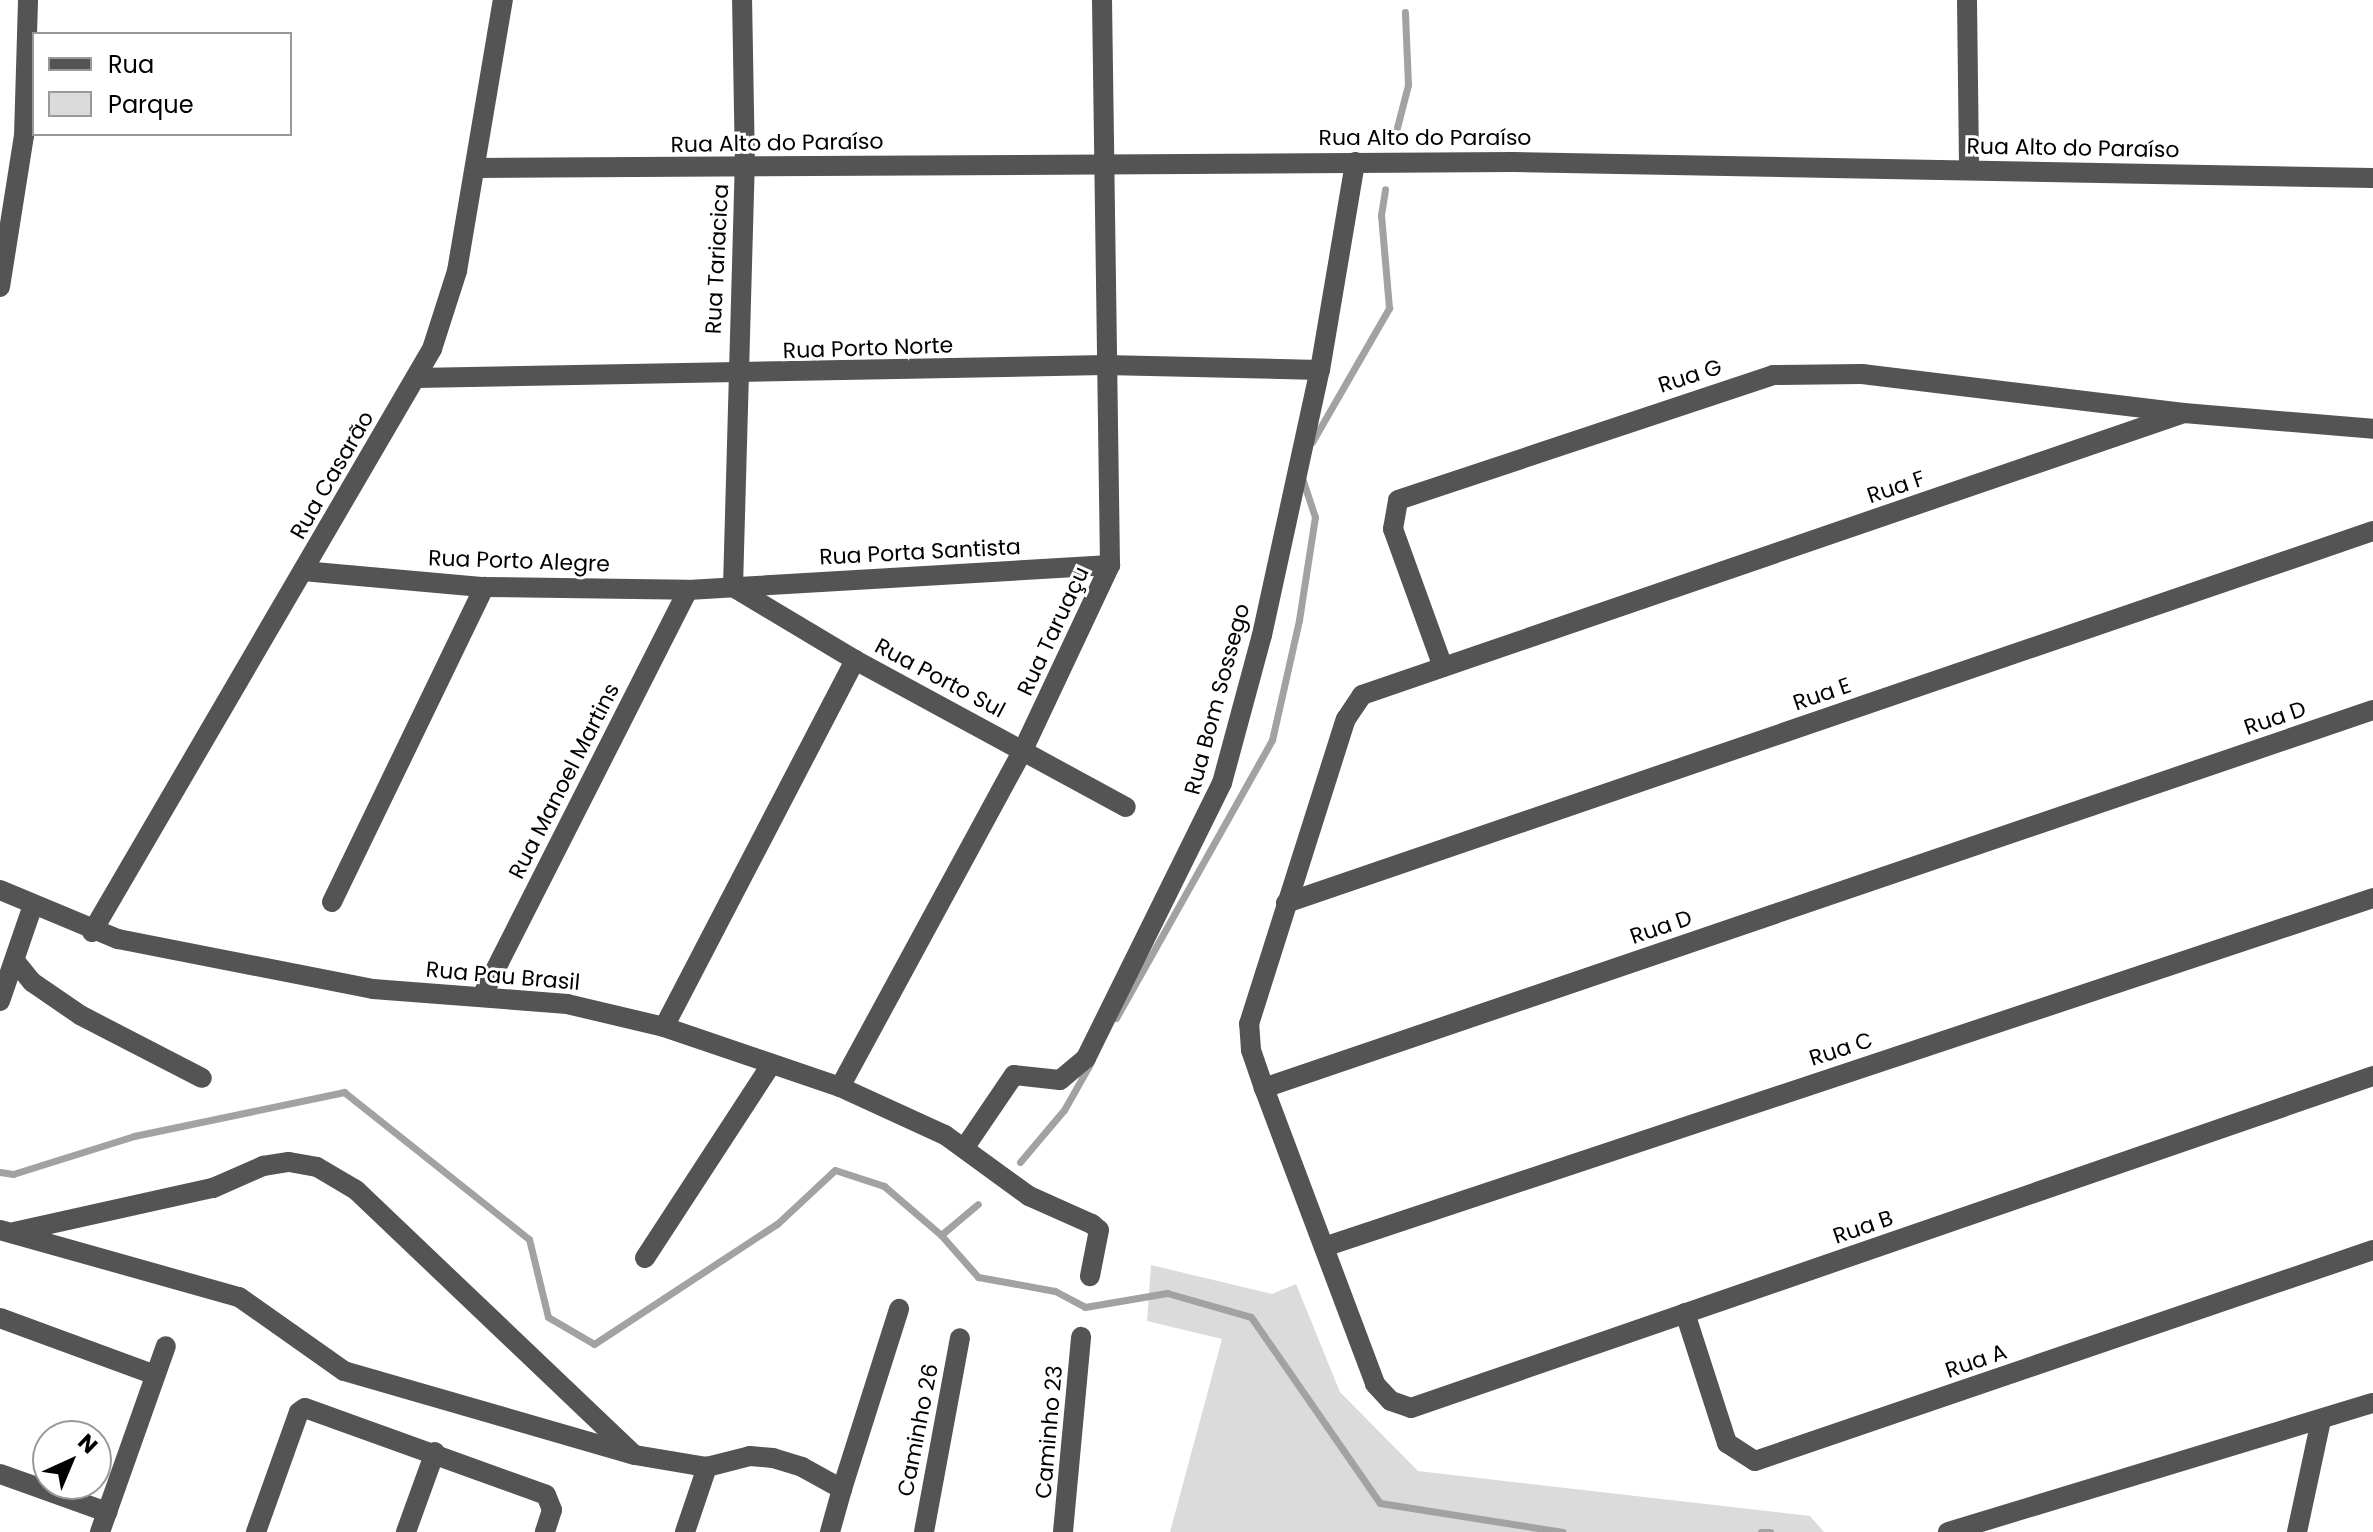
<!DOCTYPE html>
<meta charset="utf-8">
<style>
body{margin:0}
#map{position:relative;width:2373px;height:1532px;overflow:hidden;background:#fff;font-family:Poppins,sans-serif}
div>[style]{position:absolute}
.green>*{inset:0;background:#dbdbdb}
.stream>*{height:7px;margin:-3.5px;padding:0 3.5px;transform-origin:3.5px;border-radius:3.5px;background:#a2a2a2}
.minor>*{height:20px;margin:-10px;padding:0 10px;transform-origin:10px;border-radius:10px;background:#545454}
span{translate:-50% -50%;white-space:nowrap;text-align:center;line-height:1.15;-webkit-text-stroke:6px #fff;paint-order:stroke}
.street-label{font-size:22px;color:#000}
.legend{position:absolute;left:32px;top:32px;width:260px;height:104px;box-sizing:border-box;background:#fff;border:2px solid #999;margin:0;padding:10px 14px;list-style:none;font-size:24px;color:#000}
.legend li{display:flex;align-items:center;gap:16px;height:40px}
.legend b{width:40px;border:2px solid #999}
.north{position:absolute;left:32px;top:1420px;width:80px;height:80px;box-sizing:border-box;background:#fff;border:2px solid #999;border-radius:50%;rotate:44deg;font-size:22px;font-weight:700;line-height:32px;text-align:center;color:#000}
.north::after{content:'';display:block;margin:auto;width:28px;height:36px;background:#000;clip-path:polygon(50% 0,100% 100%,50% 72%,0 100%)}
</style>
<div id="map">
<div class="green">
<i style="clip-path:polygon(1151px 1265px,1272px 1294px,1296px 1284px,1340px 1392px,1418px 1471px,1810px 1516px,1824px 1532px,1170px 1532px,1222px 1339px,1147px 1321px)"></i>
</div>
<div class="stream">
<i style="left:1394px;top:139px;width:56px;rotate:-75.5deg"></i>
<i style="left:1408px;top:85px;width:73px;rotate:-92.4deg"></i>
<i style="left:1312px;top:442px;width:155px;rotate:-60.1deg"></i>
<i style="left:1389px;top:308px;width:93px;rotate:-94.9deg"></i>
<i style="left:1381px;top:215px;width:26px;rotate:-81deg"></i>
<i style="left:1116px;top:1018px;width:319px;rotate:-60.7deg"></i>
<i style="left:1272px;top:740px;width:123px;rotate:-77.3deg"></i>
<i style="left:1299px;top:620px;width:104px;rotate:-81.2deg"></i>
<i style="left:1315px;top:517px;width:41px;rotate:-108.4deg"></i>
<i style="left:1020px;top:1162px;width:68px;rotate:-49.8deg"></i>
<i style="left:1064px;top:1110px;width:53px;rotate:-60.5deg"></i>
<i style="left:0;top:1172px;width:13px;rotate:9deg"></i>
<i style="left:13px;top:1174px;width:127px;rotate:-17.4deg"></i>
<i style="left:134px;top:1136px;width:215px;rotate:-11.8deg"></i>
<i style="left:344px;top:1092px;width:236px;rotate:38.5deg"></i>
<i style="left:529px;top:1239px;width:80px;rotate:76.3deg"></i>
<i style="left:548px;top:1317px;width:53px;rotate:30.4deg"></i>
<i style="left:594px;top:1344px;width:219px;rotate:-33.3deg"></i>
<i style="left:777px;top:1224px;width:79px;rotate:-43deg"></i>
<i style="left:835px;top:1170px;width:52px;rotate:18.1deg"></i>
<i style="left:884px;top:1186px;width:75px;rotate:40.7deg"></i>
<i style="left:941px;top:1235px;width:56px;rotate:48.6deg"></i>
<i style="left:978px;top:1277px;width:78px;rotate:10.3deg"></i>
<i style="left:1055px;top:1291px;width:34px;rotate:28deg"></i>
<i style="left:1085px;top:1307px;width:83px;rotate:-9.7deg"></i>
<i style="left:1167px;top:1293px;width:87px;rotate:15.9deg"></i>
<i style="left:1251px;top:1317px;width:226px;rotate:55.3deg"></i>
<i style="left:1380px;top:1503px;width:185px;rotate:9deg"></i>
<i style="left:941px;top:1235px;width:48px;rotate:-40deg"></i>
<i style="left:1761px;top:1532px;width:9px"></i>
</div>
<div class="minor">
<i style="left:1967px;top:0;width:170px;rotate:89.3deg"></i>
<i style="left:476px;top:168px;width:1038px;rotate:-0.33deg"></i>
<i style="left:1514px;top:162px;width:859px;rotate:1.07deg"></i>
<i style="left:0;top:287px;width:153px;rotate:-81deg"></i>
<i style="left:24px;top:136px;width:136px;rotate:-88.3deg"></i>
<i style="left:416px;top:378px;width:689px;rotate:-1.08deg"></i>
<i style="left:1105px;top:365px;width:215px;rotate:1.3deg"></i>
<i style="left:303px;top:571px;width:182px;rotate:5.1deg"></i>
<i style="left:484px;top:587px;width:204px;rotate:0.8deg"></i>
<i style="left:688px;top:590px;width:423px;rotate:-3.4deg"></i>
<i style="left:733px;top:587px;width:419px;rotate:-88.4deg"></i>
<i style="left:745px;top:168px;width:168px;rotate:-91deg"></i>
<i style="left:733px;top:587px;width:142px;rotate:30.9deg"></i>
<i style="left:855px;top:660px;width:308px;rotate:28.5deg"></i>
<i style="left:1443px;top:667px;width:147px;rotate:-109.9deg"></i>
<i style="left:1393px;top:529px;width:29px;rotate:-80deg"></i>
<i style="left:1398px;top:500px;width:395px;rotate:-18.4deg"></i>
<i style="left:1773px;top:375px;width:89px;rotate:-0.6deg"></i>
<i style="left:1862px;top:374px;width:324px;rotate:6.9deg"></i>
<i style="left:2184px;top:413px;width:190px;rotate:4.8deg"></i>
<i style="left:2373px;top:710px;width:1172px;rotate:161.18deg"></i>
<i style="left:1264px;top:1088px;width:316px;rotate:69.4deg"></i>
<i style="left:1375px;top:1384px;width:23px;rotate:47deg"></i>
<i style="left:1391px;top:1401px;width:21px;rotate:19deg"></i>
<i style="left:1411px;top:1408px;width:1018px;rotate:-19.04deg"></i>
<i style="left:0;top:890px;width:128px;rotate:22.6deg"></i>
<i style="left:118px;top:939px;width:260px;rotate:11.1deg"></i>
<i style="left:373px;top:989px;width:195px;rotate:4.4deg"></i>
<i style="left:567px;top:1004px;width:100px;rotate:13.3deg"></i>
<i style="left:664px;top:1027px;width:186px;rotate:18.8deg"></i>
<i style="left:840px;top:1087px;width:115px;rotate:24.6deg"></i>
<i style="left:945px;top:1135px;width:104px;rotate:36deg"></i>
<i style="left:1029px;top:1196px;width:69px;rotate:24deg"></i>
<i style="left:1092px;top:1224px;width:9px;rotate:41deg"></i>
<i style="left:1099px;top:1230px;width:47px;rotate:101.1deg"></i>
<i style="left:332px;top:902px;width:350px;rotate:-64.2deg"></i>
<i style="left:1286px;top:903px;width:1149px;rotate:-18.89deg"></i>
<i style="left:92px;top:932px;width:675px;rotate:-59.75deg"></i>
<i style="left:432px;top:349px;width:82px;rotate:-72.2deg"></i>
<i style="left:457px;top:271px;width:275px;rotate:-80.4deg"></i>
<i style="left:15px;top:961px;width:27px;rotate:51deg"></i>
<i style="left:32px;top:982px;width:58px;rotate:34.5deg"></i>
<i style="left:80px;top:1015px;width:137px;rotate:27.3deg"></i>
<i style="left:483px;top:994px;width:453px;rotate:-63.1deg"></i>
<i style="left:0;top:1001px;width:98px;rotate:-71deg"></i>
<i style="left:664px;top:1027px;width:414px;rotate:-62.5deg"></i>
<i style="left:840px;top:1087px;width:383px;rotate:-61.5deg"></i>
<i style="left:1023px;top:750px;width:204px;rotate:-64.8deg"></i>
<i style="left:1110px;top:565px;width:565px;rotate:-90.81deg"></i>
<i style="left:1264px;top:1088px;width:40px;rotate:-108.9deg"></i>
<i style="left:1251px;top:1050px;width:26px;rotate:-94deg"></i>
<i style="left:1249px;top:1024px;width:320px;rotate:-72.4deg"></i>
<i style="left:1346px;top:719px;width:29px;rotate:-56deg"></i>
<i style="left:1362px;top:695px;width:869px;rotate:-18.94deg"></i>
<i style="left:965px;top:1147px;width:87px;rotate:-55.8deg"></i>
<i style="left:1014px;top:1075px;width:46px;rotate:6.2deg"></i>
<i style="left:1060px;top:1080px;width:34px;rotate:-40deg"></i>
<i style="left:1086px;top:1058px;width:307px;rotate:-63.7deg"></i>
<i style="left:1222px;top:783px;width:153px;rotate:-74.9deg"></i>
<i style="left:1262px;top:635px;width:271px;rotate:-77.7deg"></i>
<i style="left:1320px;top:370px;width:211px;rotate:-80.4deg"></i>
<i style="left:0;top:1230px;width:248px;rotate:15.7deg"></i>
<i style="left:239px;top:1297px;width:128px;rotate:35.2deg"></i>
<i style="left:344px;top:1371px;width:303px;rotate:16.1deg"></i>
<i style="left:635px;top:1455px;width:73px;rotate:9.5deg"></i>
<i style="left:707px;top:1467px;width:44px;rotate:-14.3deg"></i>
<i style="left:750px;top:1456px;width:23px;rotate:5deg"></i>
<i style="left:773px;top:1458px;width:30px;rotate:17deg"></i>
<i style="left:802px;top:1467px;width:46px;rotate:28.8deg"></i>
<i style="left:842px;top:1489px;width:45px;rotate:105.6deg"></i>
<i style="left:14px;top:1232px;width:204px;rotate:-12.5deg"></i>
<i style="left:213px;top:1188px;width:55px;rotate:-23.7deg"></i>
<i style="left:263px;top:1166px;width:26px;rotate:-9deg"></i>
<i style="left:289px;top:1162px;width:28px;rotate:10deg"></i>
<i style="left:317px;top:1167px;width:45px;rotate:30.5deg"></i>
<i style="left:356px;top:1190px;width:381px;rotate:43.6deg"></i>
<i style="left:1324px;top:1247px;width:1106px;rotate:-18.4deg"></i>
<i style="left:645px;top:1258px;width:229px;rotate:-56.9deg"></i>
<i style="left:1685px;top:1313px;width:137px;rotate:72.1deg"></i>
<i style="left:1727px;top:1443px;width:33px;rotate:33deg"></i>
<i style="left:1755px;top:1461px;width:653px;rotate:-18.85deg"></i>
<i style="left:0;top:1318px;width:165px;rotate:20.2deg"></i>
<i style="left:0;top:1474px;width:114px;rotate:19.6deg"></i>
<i style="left:842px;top:1489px;width:189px;rotate:-72.4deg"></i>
<i style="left:100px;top:1532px;width:197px;rotate:-70.5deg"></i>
<i style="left:256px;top:1532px;width:127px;rotate:-70.3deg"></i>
<i style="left:299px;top:1412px;width:7px;rotate:-34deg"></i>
<i style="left:305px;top:1408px;width:256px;rotate:19.8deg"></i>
<i style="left:546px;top:1495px;width:16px;rotate:68deg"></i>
<i style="left:552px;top:1510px;width:23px;rotate:108deg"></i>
<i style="left:406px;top:1532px;width:85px;rotate:-70.1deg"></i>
<i style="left:685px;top:1532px;width:69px;rotate:-71.3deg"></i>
<i style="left:924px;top:1532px;width:197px;rotate:-79.5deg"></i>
<i style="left:1063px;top:1532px;width:196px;rotate:-84.7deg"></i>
<i style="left:1948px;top:1532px;width:444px;rotate:-16.9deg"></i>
<i style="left:2297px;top:1532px;width:115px;rotate:-77.9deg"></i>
</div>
<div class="street-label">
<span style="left:1425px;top:138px">Rua Alto do Paraíso</span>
<span style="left:777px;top:143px;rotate:-1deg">Rua Alto do Paraíso</span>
<span style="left:2073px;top:148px;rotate:1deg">Rua Alto do Paraíso</span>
<span style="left:717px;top:259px;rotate:-87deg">Rua Tariacica</span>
<span style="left:868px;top:348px;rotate:-2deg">Rua Porto Norte</span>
<span style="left:1690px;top:376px;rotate:-18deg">Rua G</span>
<span style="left:332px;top:475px;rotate:-60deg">Rua Casarão</span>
<span style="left:1896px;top:487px;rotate:-19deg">Rua F</span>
<span style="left:920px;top:552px;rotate:-3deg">Rua Porta Santista</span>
<span style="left:519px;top:561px;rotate:2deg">Rua Porto Alegre</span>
<span style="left:1053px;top:631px;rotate:-65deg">Rua Taruaçu</span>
<span style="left:940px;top:678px;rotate:28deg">Rua Porto Sul</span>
<span style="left:1822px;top:694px;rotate:-19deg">Rua E</span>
<span style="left:1217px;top:699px;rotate:-75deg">Rua Bom Sossego</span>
<span style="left:2275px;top:718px;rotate:-19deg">Rua D</span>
<span style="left:564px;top:781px;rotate:-63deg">Rua Manoel Martins</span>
<span style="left:1661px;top:927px;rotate:-19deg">Rua D</span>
<span style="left:503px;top:976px;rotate:5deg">Rua Pau Brasil</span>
<span style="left:1841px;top:1049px;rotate:-18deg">Rua C</span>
<span style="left:1863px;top:1227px;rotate:-19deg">Rua B</span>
<span style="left:1976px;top:1361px;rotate:-19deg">Rua A</span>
<span style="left:918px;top:1430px;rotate:-79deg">Caminho 26</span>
<span style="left:1049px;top:1432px;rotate:-85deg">Caminho 23</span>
</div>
<ul class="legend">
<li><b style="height:10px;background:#545454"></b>Rua</li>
<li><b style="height:22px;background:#dbdbdb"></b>Parque</li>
</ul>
<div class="north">N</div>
</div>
